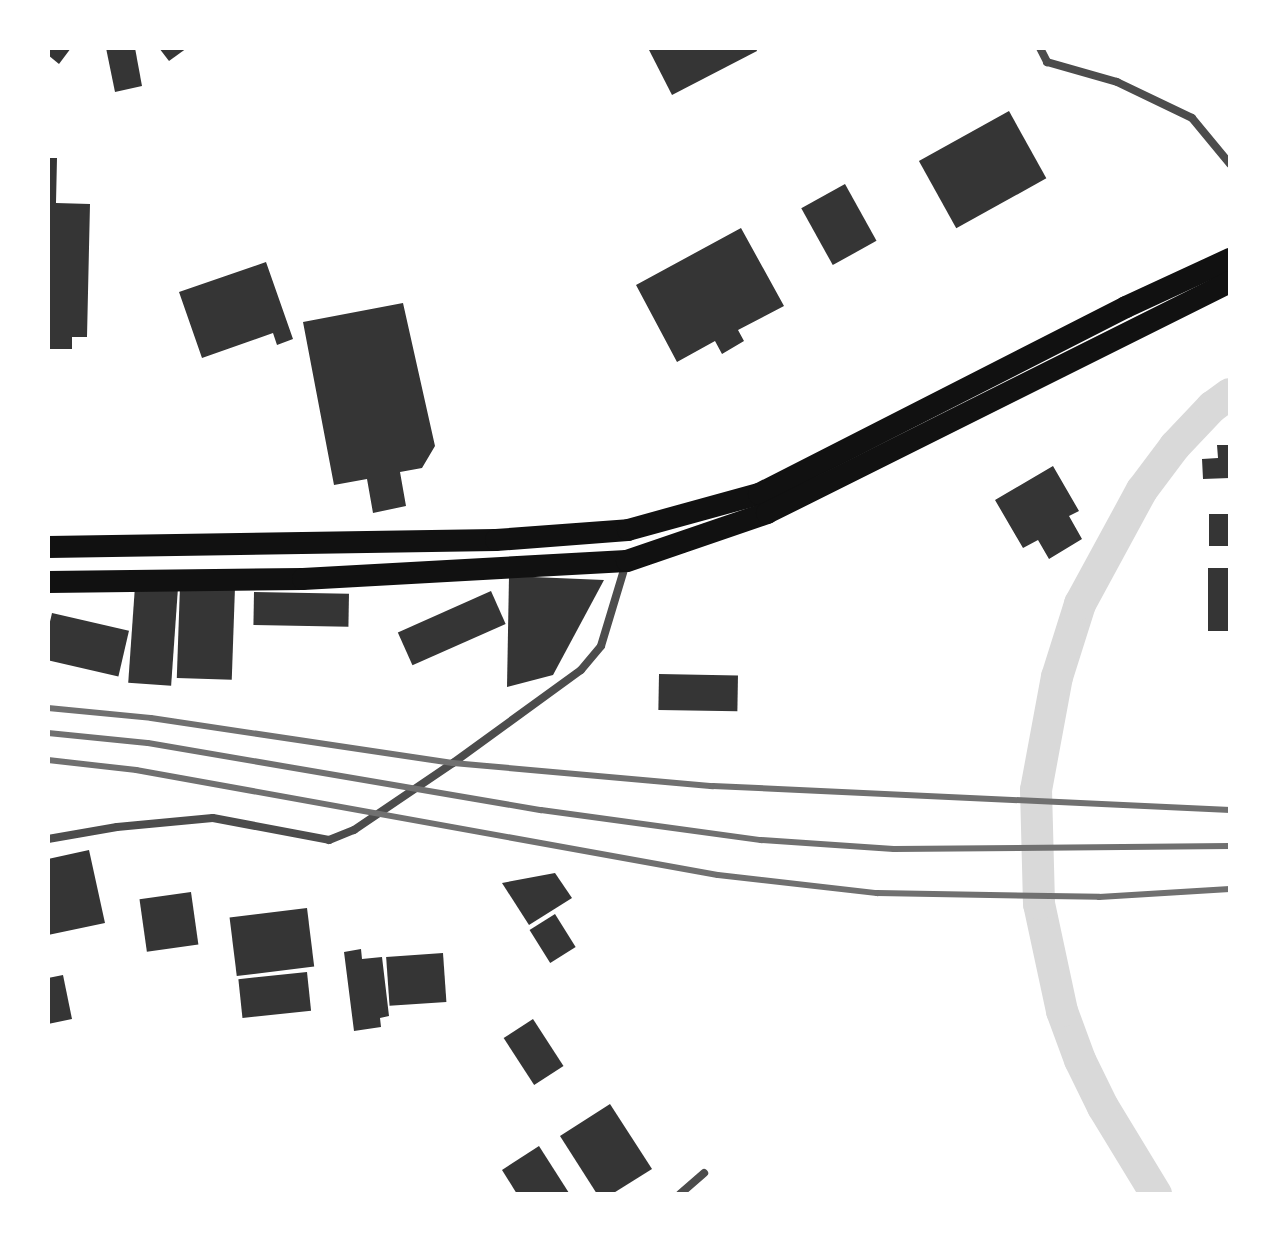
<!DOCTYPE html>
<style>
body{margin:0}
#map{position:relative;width:1278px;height:1242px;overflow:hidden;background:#fff;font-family:"Work Sans",sans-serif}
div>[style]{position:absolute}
.canal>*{height:32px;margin:-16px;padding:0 16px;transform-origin:16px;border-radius:16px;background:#d9d9d9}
.building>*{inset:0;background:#353535;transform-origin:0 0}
.minor>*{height:8px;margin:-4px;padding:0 4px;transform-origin:4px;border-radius:4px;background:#4c4c4c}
.trunk>*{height:22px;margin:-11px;padding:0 11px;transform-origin:11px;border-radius:11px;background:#111}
.rail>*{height:6px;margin:-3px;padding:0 3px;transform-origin:3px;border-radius:3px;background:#707070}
span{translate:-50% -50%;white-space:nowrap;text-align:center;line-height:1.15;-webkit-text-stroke:8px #fff;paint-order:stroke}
.frame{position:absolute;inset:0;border:50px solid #fff;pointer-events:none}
</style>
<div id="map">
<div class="canal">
<i style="left:1156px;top:1194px;width:102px;rotate:-121.3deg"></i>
<i style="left:1103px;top:1107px;width:52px;rotate:-116.1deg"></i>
<i style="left:1080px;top:1060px;width:52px;rotate:-110.2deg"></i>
<i style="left:1062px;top:1011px;width:109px;rotate:-102.1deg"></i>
<i style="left:1039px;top:904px;width:114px;rotate:-91.5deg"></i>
<i style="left:1036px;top:790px;width:115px;rotate:-79.5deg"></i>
<i style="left:1057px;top:677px;width:77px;rotate:-72.5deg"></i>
<i style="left:1080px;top:604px;width:130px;rotate:-61.5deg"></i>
<i style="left:1142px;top:490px;width:55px;rotate:-53.1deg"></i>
<i style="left:1175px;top:446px;width:54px;rotate:-46.5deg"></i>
<i style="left:1212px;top:407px;width:22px;rotate:-36deg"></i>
</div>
<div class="building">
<i style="clip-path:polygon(48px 48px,71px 48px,59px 64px,48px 55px)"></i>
<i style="clip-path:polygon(106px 48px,135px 48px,142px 86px,115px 92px)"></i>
<i style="clip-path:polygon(159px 48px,187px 48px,169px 61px)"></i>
<i style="clip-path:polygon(648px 48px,756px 48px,757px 51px,672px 95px)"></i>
<i style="left:1009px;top:111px;width:77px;height:103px;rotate:61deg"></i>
<i style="clip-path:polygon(48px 158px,57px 158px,56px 203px,90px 204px,87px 337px,72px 337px,72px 349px,48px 349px)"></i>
<i style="left:845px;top:184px;width:65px;height:50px;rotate:61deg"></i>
<i style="clip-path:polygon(741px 228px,784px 306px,738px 330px,744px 341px,722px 354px,715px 341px,677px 362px,636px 285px)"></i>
<i style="clip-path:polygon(266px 262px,293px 339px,277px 345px,273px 333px,202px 358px,179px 292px)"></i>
<i style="clip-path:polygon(403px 303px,435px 446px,422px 468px,400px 472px,406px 506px,373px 513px,367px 479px,334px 485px,303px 322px)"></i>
<i style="clip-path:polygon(1217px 445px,1230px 445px,1230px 478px,1203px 479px,1202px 459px,1218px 458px)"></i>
<i style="clip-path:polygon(1053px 466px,1079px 511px,1069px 516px,1082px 539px,1049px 559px,1038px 540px,1023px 548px,995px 500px)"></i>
<i style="left:1209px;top:514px;width:21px;height:32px"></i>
<i style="left:1208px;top:568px;width:22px;height:63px"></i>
<i style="clip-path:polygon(509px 576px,604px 580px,553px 675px,507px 687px)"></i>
<i style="left:135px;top:586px;width:43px;height:97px;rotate:4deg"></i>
<i style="left:180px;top:586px;width:55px;height:92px;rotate:2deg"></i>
<i style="left:491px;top:591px;width:36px;height:102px;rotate:66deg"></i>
<i style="left:254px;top:592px;width:95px;height:33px;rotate:1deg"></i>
<i style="left:52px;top:613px;width:79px;height:47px;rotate:13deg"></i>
<i style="left:659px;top:674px;width:79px;height:36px;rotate:1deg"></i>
<i style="clip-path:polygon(89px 850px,105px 923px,48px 935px,48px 859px)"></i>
<i style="clip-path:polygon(555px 873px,572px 898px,529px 925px,502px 883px)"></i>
<i style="left:191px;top:892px;width:53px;height:52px;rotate:82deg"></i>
<i style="left:307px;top:908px;width:59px;height:78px;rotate:83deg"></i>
<i style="left:555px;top:914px;width:39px;height:30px;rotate:58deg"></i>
<i style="clip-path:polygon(361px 949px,362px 959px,382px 957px,389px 1016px,380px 1018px,381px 1027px,354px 1031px,344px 952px)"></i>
<i style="left:443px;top:953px;width:49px;height:57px;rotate:86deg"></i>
<i style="left:307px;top:972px;width:39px;height:69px;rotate:84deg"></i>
<i style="clip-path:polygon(63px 975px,72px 1019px,48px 1024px,48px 978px)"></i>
<i style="left:533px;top:1019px;width:56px;height:35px;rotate:57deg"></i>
<i style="clip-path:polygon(610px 1104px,652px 1169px,612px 1194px,597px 1194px,560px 1136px)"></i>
<i style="clip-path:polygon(539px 1146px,569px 1193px,567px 1194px,517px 1194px,502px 1170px)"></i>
</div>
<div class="minor">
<i style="left:1040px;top:48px;width:16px;rotate:63deg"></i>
<i style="left:1047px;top:62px;width:73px;rotate:15.9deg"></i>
<i style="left:1117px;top:82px;width:83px;rotate:25.6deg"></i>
<i style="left:1192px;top:118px;width:60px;rotate:50.4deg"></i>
<i style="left:48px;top:839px;width:70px;rotate:-9.9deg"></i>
<i style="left:117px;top:827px;width:96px;rotate:-5.4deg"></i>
<i style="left:213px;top:818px;width:118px;rotate:10.7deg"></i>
<i style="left:329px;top:840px;width:27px;rotate:-22deg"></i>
<i style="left:354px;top:830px;width:120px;rotate:-34.1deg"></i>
<i style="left:453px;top:763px;width:158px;rotate:-36deg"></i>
<i style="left:581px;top:670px;width:31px;rotate:-50deg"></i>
<i style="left:601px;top:646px;width:87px;rotate:-73.2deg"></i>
<i style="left:680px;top:1194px;width:32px;rotate:-41deg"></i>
</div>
<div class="trunk">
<i style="left:48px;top:547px;width:448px;rotate:-0.9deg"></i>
<i style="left:496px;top:540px;width:132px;rotate:-4.3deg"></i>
<i style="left:628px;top:530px;width:136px;rotate:-15.4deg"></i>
<i style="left:759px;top:494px;width:412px;rotate:-27deg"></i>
<i style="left:1126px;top:307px;width:115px;rotate:-24.8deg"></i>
<i style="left:48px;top:582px;width:255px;rotate:-0.7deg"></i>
<i style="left:303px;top:579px;width:324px;rotate:-3.2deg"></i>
<i style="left:627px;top:561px;width:148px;rotate:-18.9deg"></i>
<i style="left:767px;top:513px;width:517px;rotate:-26.52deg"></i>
</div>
<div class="rail">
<i style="left:48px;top:708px;width:103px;rotate:5.5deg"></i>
<i style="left:151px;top:718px;width:305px;rotate:8.5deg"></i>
<i style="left:453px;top:763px;width:261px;rotate:5.1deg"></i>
<i style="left:713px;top:786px;width:518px;rotate:2.66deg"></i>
<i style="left:48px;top:733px;width:100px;rotate:5.7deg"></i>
<i style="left:148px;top:743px;width:399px;rotate:9.7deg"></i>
<i style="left:541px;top:810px;width:222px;rotate:7.8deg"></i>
<i style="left:761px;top:840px;width:133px;rotate:3.9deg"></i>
<i style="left:894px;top:849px;width:336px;rotate:-0.5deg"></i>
<i style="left:48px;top:760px;width:89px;rotate:6.5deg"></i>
<i style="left:136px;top:770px;width:591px;rotate:10.23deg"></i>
<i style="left:718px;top:875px;width:160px;rotate:6.5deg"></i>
<i style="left:877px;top:893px;width:222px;rotate:1deg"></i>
<i style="left:1099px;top:897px;width:131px;rotate:-3.5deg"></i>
</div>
<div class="frame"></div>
</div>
